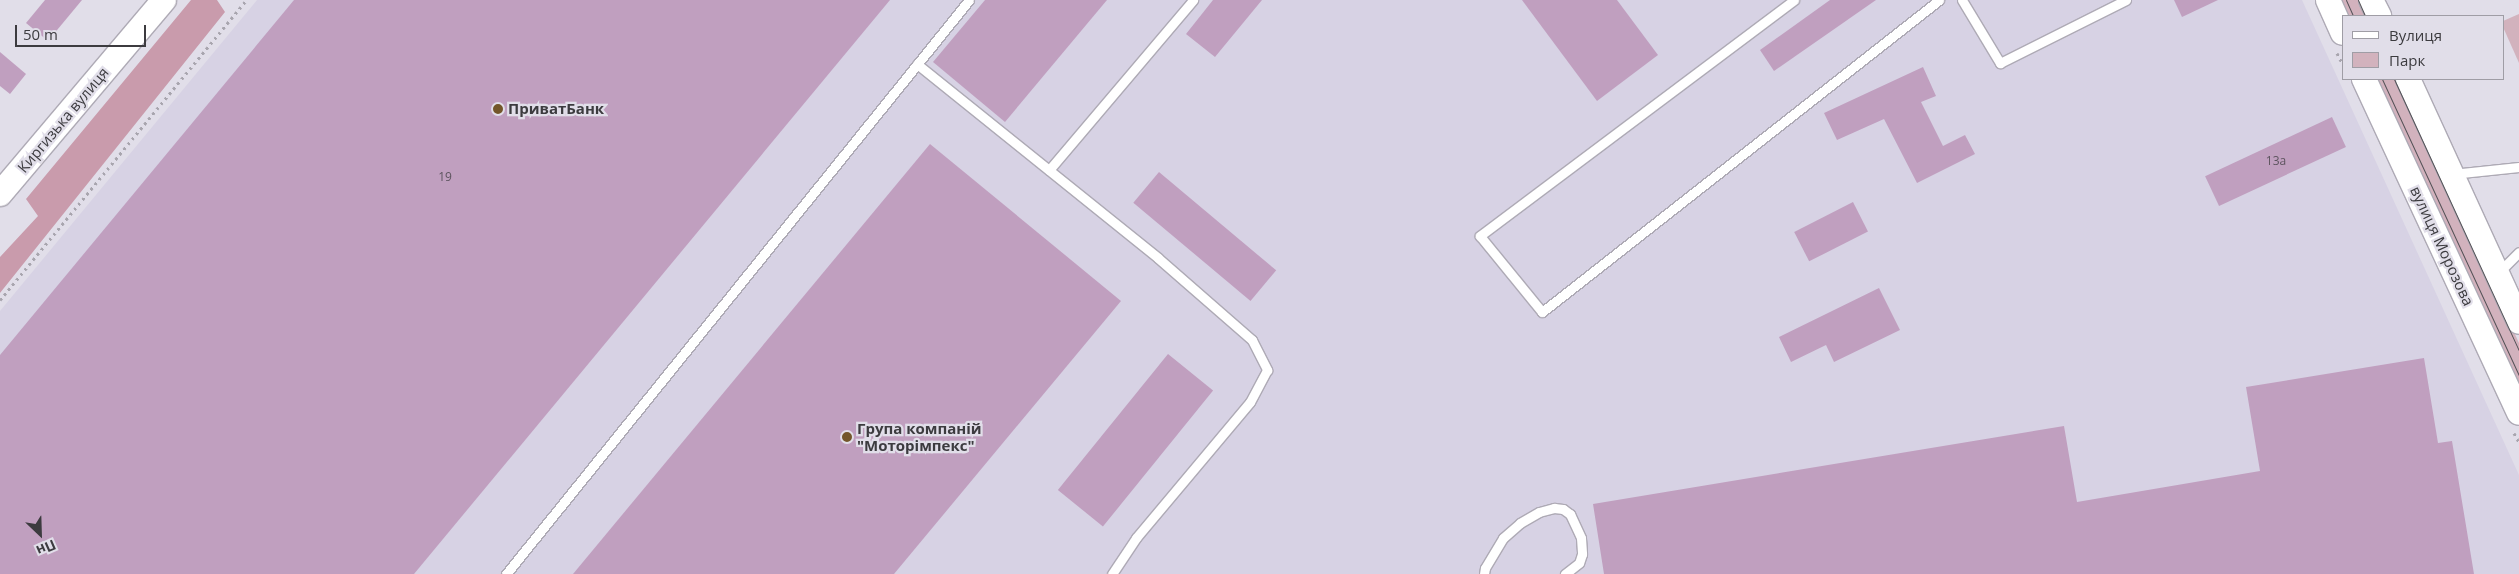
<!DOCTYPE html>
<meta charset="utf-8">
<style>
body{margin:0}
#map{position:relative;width:2519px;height:574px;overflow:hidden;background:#e1dee9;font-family:"Open Sans",sans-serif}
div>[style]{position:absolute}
.built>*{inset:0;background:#d7d2e4}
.green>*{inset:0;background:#d2b2bd}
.forest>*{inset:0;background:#c99bac}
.building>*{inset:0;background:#c09fbf;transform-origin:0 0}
.path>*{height:3px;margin-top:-1.5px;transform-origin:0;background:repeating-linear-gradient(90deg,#a8a5ae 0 2.5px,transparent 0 6.5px)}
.roads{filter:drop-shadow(1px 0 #aeaab5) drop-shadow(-1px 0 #aeaab5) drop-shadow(0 1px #aeaab5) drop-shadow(0 -1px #aeaab5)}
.lane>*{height:9px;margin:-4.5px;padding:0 4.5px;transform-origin:4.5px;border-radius:4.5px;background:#fff}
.secondary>*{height:24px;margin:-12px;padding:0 12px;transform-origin:12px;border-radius:12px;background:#fff}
.tram>*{height:1px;margin:-0.5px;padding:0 0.5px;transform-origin:0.5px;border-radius:0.5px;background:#545257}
.dots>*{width:14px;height:14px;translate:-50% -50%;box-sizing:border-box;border:2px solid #e1dee9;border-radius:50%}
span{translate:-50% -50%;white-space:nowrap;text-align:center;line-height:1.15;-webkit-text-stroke:4.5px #e1dee9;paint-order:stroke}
.number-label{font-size:12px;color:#5d545f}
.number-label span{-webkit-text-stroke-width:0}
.poi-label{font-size:15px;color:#3c3b3f;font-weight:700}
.left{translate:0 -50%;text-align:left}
.street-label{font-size:15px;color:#3c3b3f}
.legend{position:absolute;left:2342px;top:15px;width:162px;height:65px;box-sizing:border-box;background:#e1dee9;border:1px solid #9f9da5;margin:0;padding:6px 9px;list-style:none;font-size:15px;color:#3c3b3f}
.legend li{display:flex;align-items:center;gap:10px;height:25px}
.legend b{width:25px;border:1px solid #9f9da5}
.north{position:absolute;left:15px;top:509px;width:50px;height:50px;-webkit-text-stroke:4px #e1dee9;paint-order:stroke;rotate:156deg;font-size:14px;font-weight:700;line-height:20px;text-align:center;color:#3c3b3f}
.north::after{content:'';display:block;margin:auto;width:18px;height:22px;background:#3c3b3f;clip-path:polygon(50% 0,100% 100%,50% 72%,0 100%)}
.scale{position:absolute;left:15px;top:25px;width:131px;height:22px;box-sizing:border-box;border:2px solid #3c3b3f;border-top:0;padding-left:6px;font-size:15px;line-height:18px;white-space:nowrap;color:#3c3b3f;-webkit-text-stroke:4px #e1dee9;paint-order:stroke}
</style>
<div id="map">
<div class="built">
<i style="clip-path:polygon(257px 0,2302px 0,2519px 475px,2519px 574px,0 574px,0 311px)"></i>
</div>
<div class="green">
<i style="clip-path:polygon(2339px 0,2362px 0,2370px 16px,2346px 16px)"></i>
<i style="clip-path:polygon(2519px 14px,2519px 63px,2503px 27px,2503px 21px)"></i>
<i style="clip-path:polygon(2375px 79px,2398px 79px,2519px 343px,2519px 393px)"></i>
</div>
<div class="forest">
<i style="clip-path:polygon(191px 0,217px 0,225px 12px,0 293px,0 257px,38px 216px,26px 199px)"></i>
</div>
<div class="building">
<i style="clip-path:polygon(45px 0,82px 0,48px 41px,26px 23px)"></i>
<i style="clip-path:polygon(294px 0,890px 0,414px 574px,0 574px,0 355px)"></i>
<i style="clip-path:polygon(985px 0,1107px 0,1005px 122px,933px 62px)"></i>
<i style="clip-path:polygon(1213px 0,1262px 0,1215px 57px,1186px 34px)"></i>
<i style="clip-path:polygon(1522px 0,1617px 0,1658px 55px,1597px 101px)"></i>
<i style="clip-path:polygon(1830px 0,1876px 0,1774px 71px,1760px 50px)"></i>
<i style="clip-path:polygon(2174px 0,2218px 0,2182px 17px)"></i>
<i style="clip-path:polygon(0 52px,26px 74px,10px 94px,0 86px)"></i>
<i style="clip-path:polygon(1923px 67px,1936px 96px,1921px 102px,1943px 146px,1965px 135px,1975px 154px,1917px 183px,1884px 119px,1837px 140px,1824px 113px)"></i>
<i style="left:2332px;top:117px;width:33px;height:140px;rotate:65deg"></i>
<i style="clip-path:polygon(930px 144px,1121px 301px,894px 574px,573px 574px)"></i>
<i style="left:1159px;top:172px;width:153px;height:40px;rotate:40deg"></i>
<i style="left:1853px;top:202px;width:33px;height:66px;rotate:63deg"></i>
<i style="clip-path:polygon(1879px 288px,1900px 330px,1834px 362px,1826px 345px,1791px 362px,1779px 337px)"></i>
<i style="left:1168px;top:354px;width:58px;height:175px;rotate:39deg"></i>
<i style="clip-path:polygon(2424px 358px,2438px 443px,2452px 441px,2474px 574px,1604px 574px,1593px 504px,2064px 426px,2077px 502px,2260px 471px,2246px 387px)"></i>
</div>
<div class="path">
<i style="left:2337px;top:53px;width:13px;rotate:63deg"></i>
<i style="left:0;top:300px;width:388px;rotate:-50.6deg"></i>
<i style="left:2514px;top:433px;width:10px;rotate:61deg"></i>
</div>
<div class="roads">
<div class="lane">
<i style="left:1794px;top:0;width:393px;rotate:143.1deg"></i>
<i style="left:1480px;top:236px;width:98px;rotate:50.8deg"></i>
<i style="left:1542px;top:312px;width:505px;rotate:-38.16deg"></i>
<i style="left:1962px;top:0;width:74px;rotate:58.9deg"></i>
<i style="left:2000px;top:63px;width:141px;rotate:-26.6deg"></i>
<i style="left:917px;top:64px;width:309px;rotate:38.8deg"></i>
<i style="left:1158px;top:258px;width:125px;rotate:41.1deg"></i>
<i style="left:1252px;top:340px;width:34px;rotate:63deg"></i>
<i style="left:1267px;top:370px;width:36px;rotate:118deg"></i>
<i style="left:1250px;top:402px;width:177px;rotate:130deg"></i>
<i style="left:1136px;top:538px;width:43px;rotate:123.7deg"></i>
<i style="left:1049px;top:170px;width:223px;rotate:-49.7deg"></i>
<i style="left:2452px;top:174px;width:67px;rotate:-6deg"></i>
<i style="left:2499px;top:272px;width:28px;rotate:-45deg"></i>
<i style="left:506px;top:574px;width:737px;rotate:-51.11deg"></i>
<i style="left:1484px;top:574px;width:6px;rotate:-81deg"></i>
<i style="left:1485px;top:568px;width:35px;rotate:-59deg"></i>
<i style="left:1503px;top:538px;width:23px;rotate:-41deg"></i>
<i style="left:1520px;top:523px;width:22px;rotate:-30deg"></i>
<i style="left:1539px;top:512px;width:16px;rotate:-15deg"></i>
<i style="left:1554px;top:508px;width:9px;rotate:6deg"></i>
<i style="left:1563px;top:509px;width:9px;rotate:36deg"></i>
<i style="left:1570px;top:514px;width:26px;rotate:65deg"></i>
<i style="left:1581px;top:538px;width:16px;rotate:86deg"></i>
<i style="left:1582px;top:554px;width:9px;rotate:108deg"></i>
<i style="left:1579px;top:563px;width:18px;rotate:142deg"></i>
</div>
<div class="secondary">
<i style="left:2328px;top:0;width:36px;rotate:66deg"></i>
<i style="left:2371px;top:0;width:18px;rotate:63deg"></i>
<i style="left:2364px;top:79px;width:368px;rotate:65.1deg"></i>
<i style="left:2408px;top:79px;width:267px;rotate:65.4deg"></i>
<i style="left:0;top:194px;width:254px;rotate:-49.8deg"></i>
</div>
</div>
<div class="tram">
<i style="left:2346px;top:0;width:17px;rotate:66deg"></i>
<i style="left:2358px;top:0;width:17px;rotate:66deg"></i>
<i style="left:2382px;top:79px;width:326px;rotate:65.2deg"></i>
<i style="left:2394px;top:79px;width:299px;rotate:65.3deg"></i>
</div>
<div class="dots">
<i style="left:498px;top:109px;background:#73562a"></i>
<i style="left:847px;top:437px;background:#73562a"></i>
</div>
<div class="number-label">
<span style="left:2276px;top:161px">13а</span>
<span style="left:445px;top:177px">19</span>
</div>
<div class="poi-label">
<span class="left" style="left:508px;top:109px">ПриватБанк</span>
<span class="left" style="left:857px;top:437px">Група компаній<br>"Моторімпекс"</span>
</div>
<div class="street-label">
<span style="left:63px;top:120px;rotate:-50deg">Киргизька вулиця</span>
<span style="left:2442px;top:246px;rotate:65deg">вулиця Морозова</span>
</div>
<ul class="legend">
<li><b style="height:6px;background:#fff"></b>Вулиця</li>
<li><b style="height:14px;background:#d2b2bd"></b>Парк</li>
</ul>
<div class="north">Пн</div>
<div class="scale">50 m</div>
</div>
